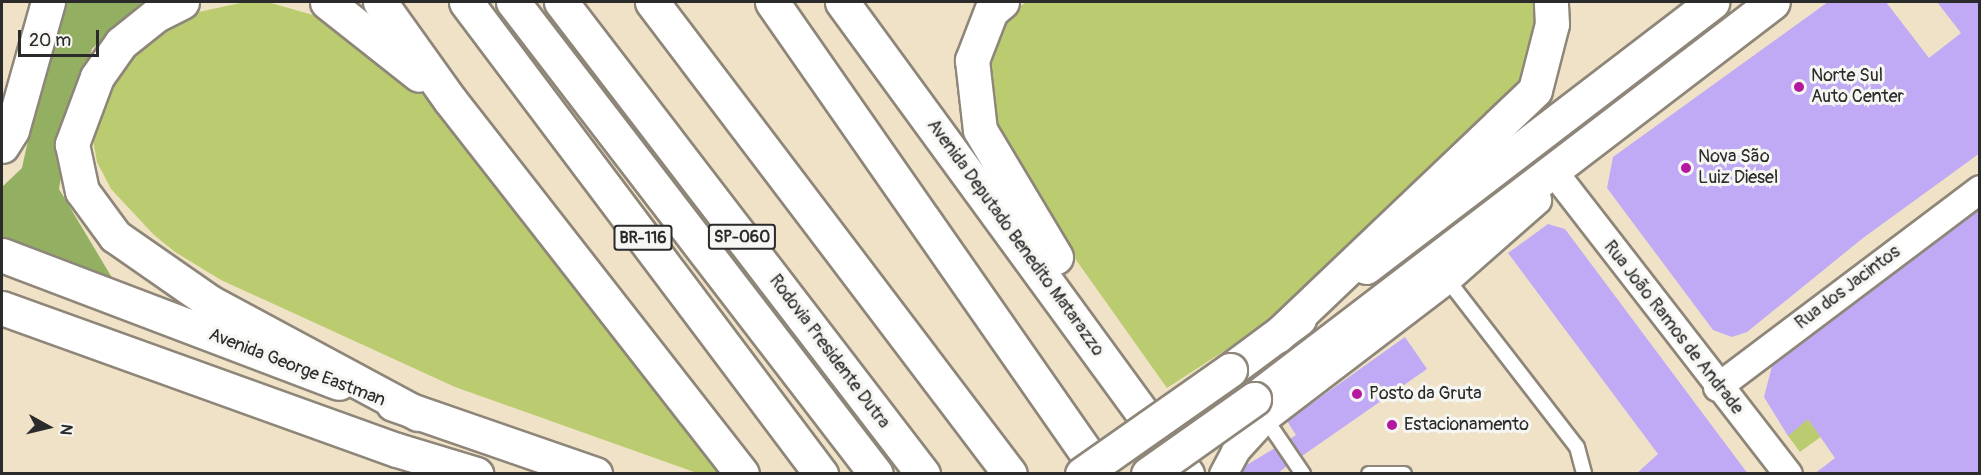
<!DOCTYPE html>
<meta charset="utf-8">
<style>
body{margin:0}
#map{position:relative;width:1981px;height:475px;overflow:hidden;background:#f0e2c7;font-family:Pangolin,sans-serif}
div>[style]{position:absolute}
.green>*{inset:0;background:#bacc6f;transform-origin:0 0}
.forest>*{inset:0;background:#93b062}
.building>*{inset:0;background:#c1aaf5}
.roads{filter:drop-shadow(2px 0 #8e8679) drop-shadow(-2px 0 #8e8679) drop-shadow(0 2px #8e8679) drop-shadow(0 -2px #8e8679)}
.lane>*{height:14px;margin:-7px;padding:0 7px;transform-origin:7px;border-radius:7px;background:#fff}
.street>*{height:27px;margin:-13.5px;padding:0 13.5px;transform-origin:13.5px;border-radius:13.5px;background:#fff}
.secondary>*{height:33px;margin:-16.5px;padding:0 16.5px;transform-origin:16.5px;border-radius:16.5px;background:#fff}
.primary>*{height:33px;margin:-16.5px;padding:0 16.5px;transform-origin:16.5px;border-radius:16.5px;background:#fff}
.highway>*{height:33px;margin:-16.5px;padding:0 16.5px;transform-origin:16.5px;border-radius:16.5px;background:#fff}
.bridges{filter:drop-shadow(2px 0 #8e8679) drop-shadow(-2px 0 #8e8679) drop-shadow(0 2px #8e8679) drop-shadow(0 -2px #8e8679)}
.secondary-bridge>*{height:33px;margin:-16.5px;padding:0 16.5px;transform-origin:16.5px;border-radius:16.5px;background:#fff}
.dots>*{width:16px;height:16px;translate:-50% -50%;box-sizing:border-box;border:3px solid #f6f6f2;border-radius:50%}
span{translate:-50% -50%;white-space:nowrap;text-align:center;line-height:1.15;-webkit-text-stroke:6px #f6f6f2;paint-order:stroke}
.shield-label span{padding:2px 4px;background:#f6f6f2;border:2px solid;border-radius:4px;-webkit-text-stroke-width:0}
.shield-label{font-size:16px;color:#2b2b2b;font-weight:700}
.poi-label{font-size:18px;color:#2b2b2b}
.left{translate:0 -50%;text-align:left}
.street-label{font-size:18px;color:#2b2b2b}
.frame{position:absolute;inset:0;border:3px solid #2b2b2b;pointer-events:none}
.north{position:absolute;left:18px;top:397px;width:60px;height:60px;-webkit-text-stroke:4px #f6f6f2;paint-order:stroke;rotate:98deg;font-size:16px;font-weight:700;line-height:24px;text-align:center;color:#2b2b2b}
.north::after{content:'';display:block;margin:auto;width:21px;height:27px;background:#2b2b2b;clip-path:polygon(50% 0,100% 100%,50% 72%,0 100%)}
.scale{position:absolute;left:18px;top:30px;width:81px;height:27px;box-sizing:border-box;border:3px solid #2b2b2b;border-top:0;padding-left:8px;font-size:18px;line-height:21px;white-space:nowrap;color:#2b2b2b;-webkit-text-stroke:4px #f6f6f2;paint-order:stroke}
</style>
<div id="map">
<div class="green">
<i style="clip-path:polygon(245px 2px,271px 3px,320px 17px,376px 54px,425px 97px,729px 473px,697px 473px,455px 387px,221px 280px,175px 252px,154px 235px,111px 189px,97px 162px,93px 140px,98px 117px,118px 74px,149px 39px,194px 13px)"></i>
<i style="clip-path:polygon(1026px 2px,1537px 2px,1538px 22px,1522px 82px,1261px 327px,1167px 388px,1042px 212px,994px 126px,986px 62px,1003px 20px)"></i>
<i style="left:1808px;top:419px;width:22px;height:26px;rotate:54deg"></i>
</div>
<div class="forest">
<i style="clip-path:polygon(58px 2px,142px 2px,92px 49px,71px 115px,59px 189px,120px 291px,2px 244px,2px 187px,22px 168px)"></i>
</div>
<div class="building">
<i style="clip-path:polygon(1828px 2px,1886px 2px,1929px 58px,1961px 33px,1937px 2px,1980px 2px,1980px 153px,1863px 238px,1747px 332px,1732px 337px,1713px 330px,1607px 188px,1613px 157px)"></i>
<i style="clip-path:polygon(1980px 209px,1980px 474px,1814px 474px,1835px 458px,1808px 419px,1788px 436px,1764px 397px,1772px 366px)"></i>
<i style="clip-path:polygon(1548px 224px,1565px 229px,1748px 474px,1636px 474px,1658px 454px,1508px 253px)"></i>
<i style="clip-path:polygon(1405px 337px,1427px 369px,1302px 456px,1290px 439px,1296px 435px,1287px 421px)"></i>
<i style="clip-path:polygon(1275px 448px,1287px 466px,1277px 474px,1241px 474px,1245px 466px)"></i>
</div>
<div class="roads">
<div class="lane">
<i style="left:1447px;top:279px;width:212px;rotate:52.3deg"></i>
<i style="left:1577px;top:447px;width:28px;rotate:75deg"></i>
<i style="left:1265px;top:418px;width:68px;rotate:55.8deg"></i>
<i style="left:1369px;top:474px;width:35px"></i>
</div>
<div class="street">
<i style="left:1560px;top:180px;width:372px;rotate:52.2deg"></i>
<i style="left:1717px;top:387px;width:329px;rotate:-37deg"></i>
<i style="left:1223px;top:474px;width:26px;rotate:-62deg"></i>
<i style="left:1235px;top:451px;width:45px;rotate:-47.7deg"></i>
<i style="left:1265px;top:418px;width:229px;rotate:-37.4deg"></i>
<i style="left:1447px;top:279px;width:120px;rotate:-41.3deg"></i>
</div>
<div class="secondary">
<i style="left:2px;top:255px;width:360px;rotate:20.8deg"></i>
<i style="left:1366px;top:267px;width:436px;rotate:-37.4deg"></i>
<i style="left:2px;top:308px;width:420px;rotate:19.8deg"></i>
<i style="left:397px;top:450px;width:83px;rotate:16.9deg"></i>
<i style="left:1230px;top:370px;width:86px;rotate:-36.5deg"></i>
<i style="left:1254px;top:399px;width:653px;rotate:-37.41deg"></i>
<i style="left:393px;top:404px;width:214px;rotate:19.1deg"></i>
</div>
<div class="primary">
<i style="left:182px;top:2px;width:29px;rotate:153deg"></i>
<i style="left:156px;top:15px;width:45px;rotate:141.3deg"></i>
<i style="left:121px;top:43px;width:42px;rotate:125.2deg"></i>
<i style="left:97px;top:77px;width:72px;rotate:110.5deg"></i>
<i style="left:72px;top:144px;width:48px;rotate:78deg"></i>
<i style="left:82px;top:191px;width:56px;rotate:53.7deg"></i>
<i style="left:115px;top:236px;width:116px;rotate:34.8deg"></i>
<i style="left:210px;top:302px;width:236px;rotate:28.3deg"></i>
<i style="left:327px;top:2px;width:117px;rotate:38.4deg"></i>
<i style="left:380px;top:2px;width:120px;rotate:54.5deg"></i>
<i style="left:450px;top:100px;width:474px;rotate:52deg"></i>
<i style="left:466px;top:2px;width:591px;rotate:53.05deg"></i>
<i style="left:772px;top:2px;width:575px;rotate:55.12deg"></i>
<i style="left:842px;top:2px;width:585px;rotate:53.84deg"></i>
<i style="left:1002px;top:2px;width:14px;rotate:141deg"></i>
<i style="left:991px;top:11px;width:53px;rotate:111.2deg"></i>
<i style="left:972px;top:60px;width:70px;rotate:83.5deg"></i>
<i style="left:980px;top:130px;width:148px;rotate:59.1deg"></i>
<i style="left:2px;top:146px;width:19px;rotate:-58deg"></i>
<i style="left:12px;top:130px;width:133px;rotate:-74.3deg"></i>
<i style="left:1277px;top:336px;width:356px;rotate:-43.6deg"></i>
<i style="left:1535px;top:90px;width:68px;rotate:-75.6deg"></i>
<i style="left:1552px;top:24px;width:22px;rotate:-93deg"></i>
</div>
<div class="highway">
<i style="left:513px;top:2px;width:595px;rotate:52.44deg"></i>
<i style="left:561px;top:2px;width:595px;rotate:52.51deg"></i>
<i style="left:652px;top:2px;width:592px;rotate:52.82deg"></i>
</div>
</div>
<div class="bridges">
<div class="secondary-bridge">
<i style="left:1082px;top:474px;width:181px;rotate:-35.1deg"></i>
<i style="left:1148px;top:474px;width:130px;rotate:-35.3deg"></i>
</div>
</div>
<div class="dots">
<i style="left:1799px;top:87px;background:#b5179e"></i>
<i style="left:1686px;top:168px;background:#b5179e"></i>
<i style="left:1357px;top:394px;background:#b5179e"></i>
<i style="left:1392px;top:425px;background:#b5179e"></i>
</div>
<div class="shield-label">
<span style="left:742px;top:237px">SP-060</span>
<span style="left:643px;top:238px">BR-116</span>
</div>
<div class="poi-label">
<span class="left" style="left:1811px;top:87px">Norte Sul<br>Auto Center</span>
<span class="left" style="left:1698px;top:168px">Nova São<br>Luiz Diesel</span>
<span class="left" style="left:1369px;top:394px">Posto da Gruta</span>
<span class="left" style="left:1404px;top:425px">Estacionamento</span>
</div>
<div class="street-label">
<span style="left:1015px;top:238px;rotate:54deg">Avenida Deputado Benedito Matarazzo</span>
<span style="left:1848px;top:288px;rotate:-37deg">Rua dos Jacintos</span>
<span style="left:1673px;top:328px;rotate:52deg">Rua João Ramos de Andrade</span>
<span style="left:829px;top:352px;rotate:53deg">Rodovia Presidente Dutra</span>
<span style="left:297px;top:368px;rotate:21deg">Avenida George Eastman</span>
</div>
<div class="frame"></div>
<div class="north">N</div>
<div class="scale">20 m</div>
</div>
